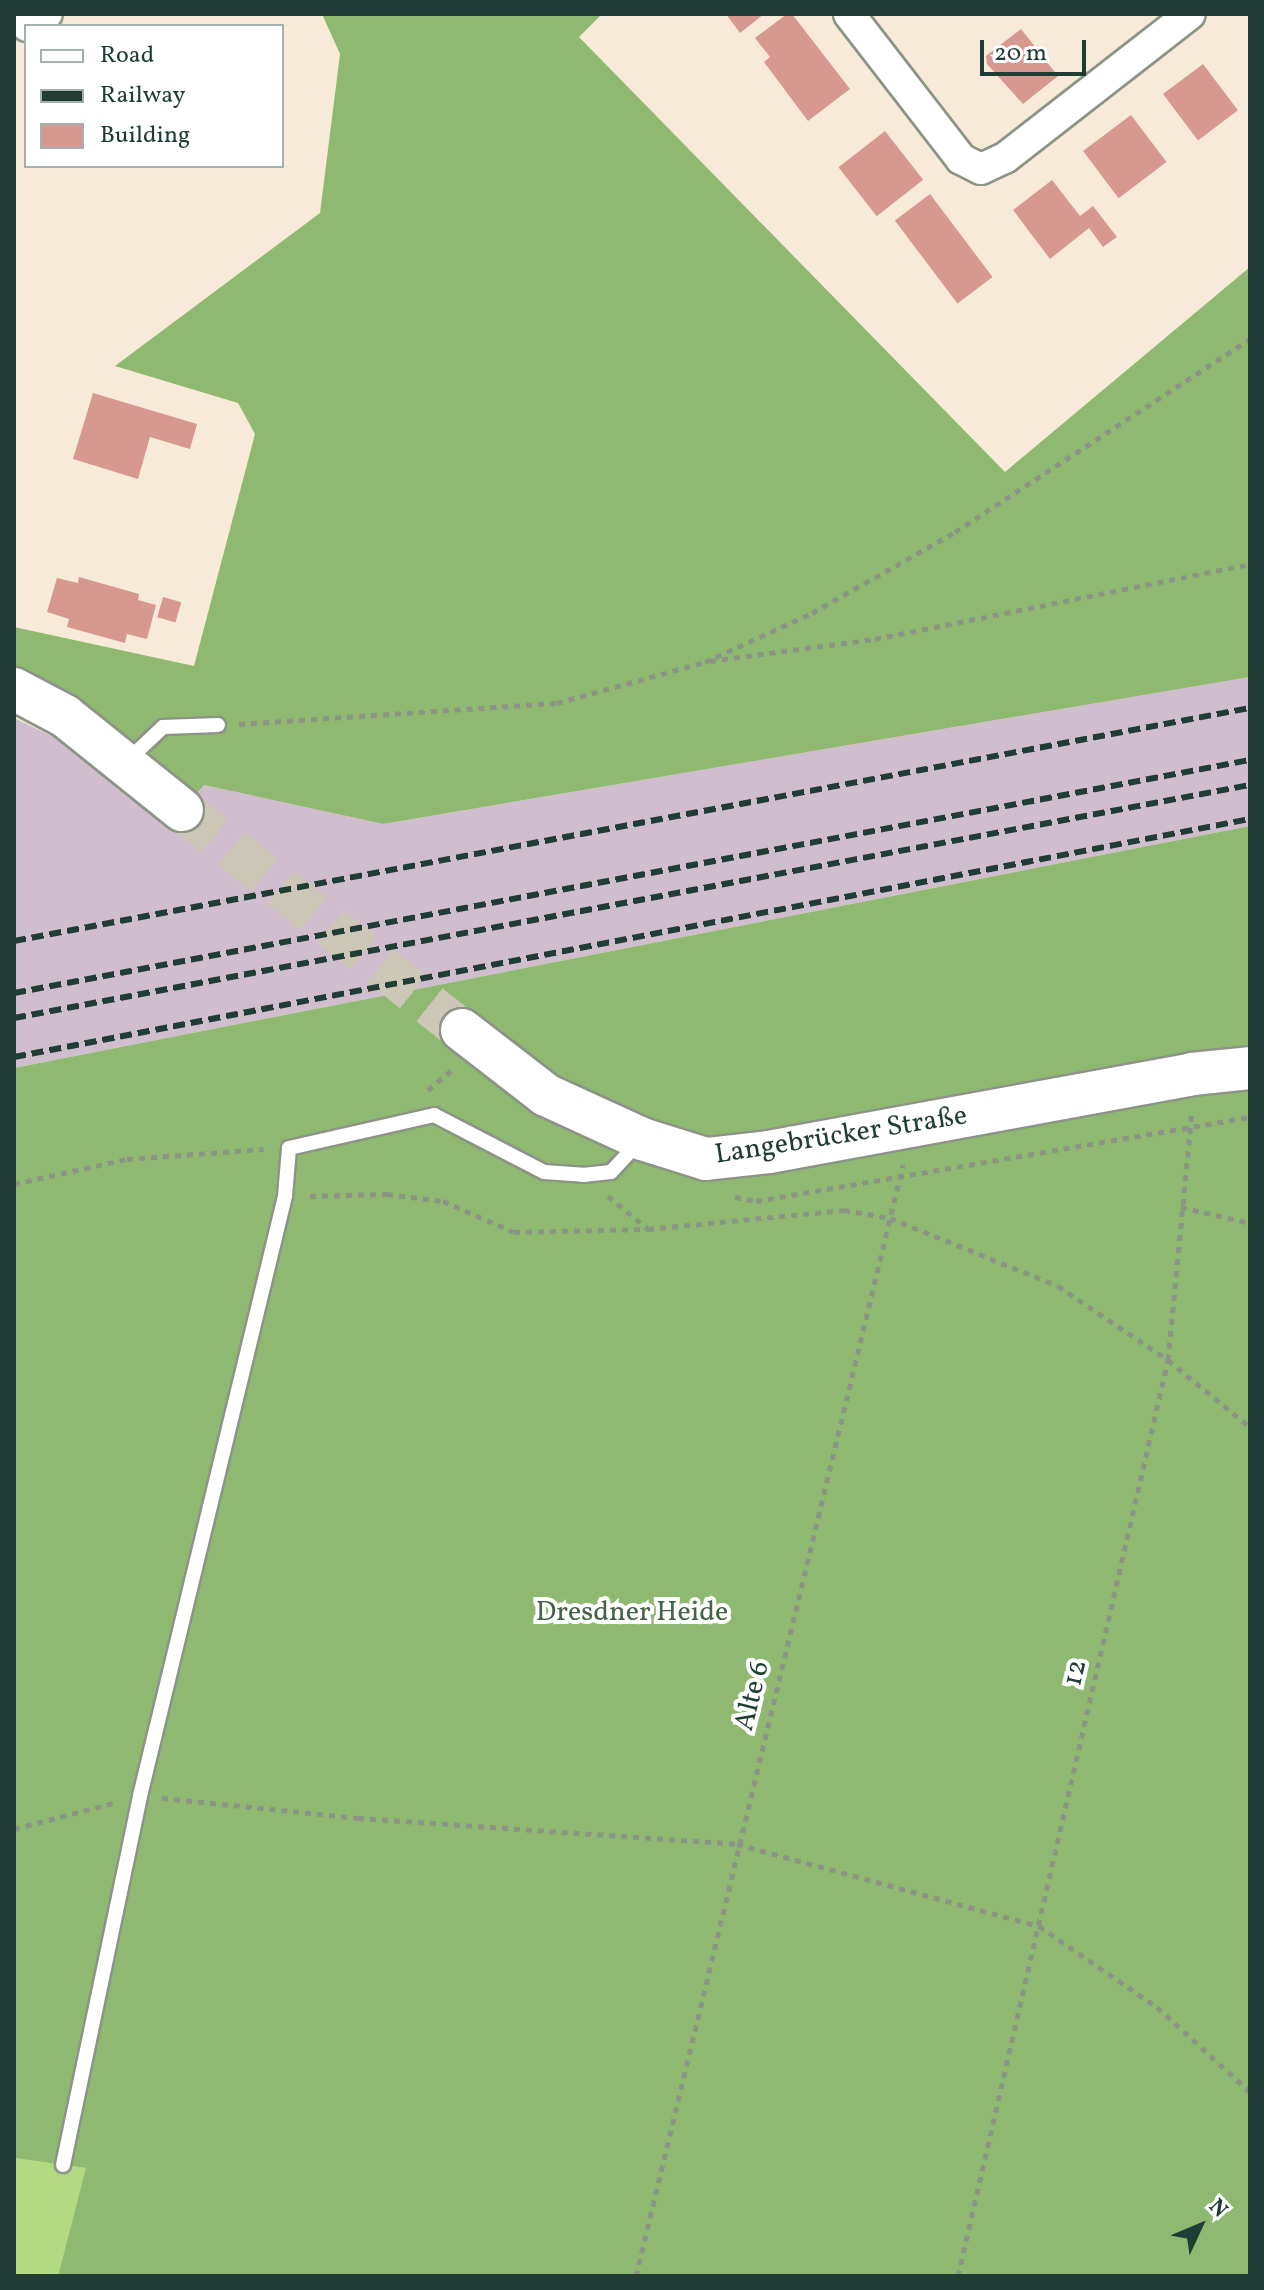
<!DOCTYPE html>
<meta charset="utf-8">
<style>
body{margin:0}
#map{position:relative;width:1264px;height:2290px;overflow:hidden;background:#f8ead8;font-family:Vollkorn,serif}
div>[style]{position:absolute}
.industrial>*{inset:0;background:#d0bdcd}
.green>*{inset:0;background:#b4d983}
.forest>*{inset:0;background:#8fb971}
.building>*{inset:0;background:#d79890;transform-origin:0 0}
.secondary-tunnel>*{height:42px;margin-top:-21px;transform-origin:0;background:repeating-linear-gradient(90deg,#cdc7b7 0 42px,transparent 0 63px)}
.path>*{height:5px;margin-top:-2.5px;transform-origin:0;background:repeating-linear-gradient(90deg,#8c9486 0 6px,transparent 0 12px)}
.roads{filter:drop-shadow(2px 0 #8c9486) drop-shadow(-2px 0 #8c9486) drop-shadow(0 2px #8c9486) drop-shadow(0 -2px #8c9486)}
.lane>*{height:14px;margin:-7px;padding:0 7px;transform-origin:7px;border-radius:7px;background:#fff}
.street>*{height:30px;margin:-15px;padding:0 15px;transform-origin:15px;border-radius:15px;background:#fff}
.secondary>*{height:42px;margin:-21px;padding:0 21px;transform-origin:21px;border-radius:21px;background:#fff}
.rail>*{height:6px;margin-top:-3px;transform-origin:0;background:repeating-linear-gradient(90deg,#1f3d34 0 12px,transparent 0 18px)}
span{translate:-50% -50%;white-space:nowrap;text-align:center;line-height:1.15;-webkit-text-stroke:8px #fff;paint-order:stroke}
.street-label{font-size:28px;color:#1f3d34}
.park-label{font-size:28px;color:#446448}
.frame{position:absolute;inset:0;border:16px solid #1f3d34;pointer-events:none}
.legend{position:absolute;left:24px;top:24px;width:260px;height:144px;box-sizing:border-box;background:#fff;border:2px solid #a5b1ae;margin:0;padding:10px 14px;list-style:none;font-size:24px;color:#1f3d34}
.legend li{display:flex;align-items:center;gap:16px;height:40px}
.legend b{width:40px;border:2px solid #a5b1ae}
.north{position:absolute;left:1160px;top:2186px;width:80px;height:80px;-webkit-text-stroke:6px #fff;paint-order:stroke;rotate:46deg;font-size:22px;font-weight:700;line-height:32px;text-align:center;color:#1f3d34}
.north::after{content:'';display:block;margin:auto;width:28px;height:36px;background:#1f3d34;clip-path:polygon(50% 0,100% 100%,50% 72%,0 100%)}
.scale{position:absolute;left:980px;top:40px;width:106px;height:36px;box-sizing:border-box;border:4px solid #1f3d34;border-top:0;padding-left:10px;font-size:24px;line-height:28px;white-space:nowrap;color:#1f3d34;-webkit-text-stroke:6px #fff;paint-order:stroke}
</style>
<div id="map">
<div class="industrial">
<i style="clip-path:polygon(1250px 677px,1250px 826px,14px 1068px,14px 718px,60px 740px,170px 826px,204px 785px,383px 824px)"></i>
</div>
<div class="green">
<i style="clip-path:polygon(14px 2158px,87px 2168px,58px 2276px,14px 2276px)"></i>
</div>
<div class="forest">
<i style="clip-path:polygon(322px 14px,602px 14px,579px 37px,1005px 472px,1250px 267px,1250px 677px,383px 824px,204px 785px,187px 805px,14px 684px,14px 627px,194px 666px,255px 434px,238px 403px,115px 366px,320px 213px,340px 54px)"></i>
<i style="clip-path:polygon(1250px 826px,1250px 2276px,58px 2276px,86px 2168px,14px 2158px,14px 1068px)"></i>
</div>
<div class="building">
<i style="clip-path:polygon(726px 14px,764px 14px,740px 33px)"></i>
<i style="clip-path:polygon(787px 14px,792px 14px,850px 89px,808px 121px,764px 62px,770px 57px,755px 38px)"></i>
<i style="clip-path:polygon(1021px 29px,1058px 76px,1023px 104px,987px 64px,986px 56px)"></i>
<i style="left:1203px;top:64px;width:58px;height:50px;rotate:53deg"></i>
<i style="left:1131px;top:115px;width:59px;height:60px;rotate:53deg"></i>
<i style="left:885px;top:131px;width:62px;height:59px;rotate:52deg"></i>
<i style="clip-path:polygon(1052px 180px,1080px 216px,1093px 206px,1117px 237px,1103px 247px,1089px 228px,1050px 259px,1013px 210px)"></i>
<i style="left:930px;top:194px;width:104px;height:44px;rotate:53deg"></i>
<i style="clip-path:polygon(93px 393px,197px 424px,190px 449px,150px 437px,138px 479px,73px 459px)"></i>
<i style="clip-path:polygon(79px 577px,139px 594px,138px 600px,156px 605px,147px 639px,127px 634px,125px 643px,67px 627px,69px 619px,47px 612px,57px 578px,78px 583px)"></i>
<i style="left:163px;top:597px;width:19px;height:21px;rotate:16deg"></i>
</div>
<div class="secondary-tunnel">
<i style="left:182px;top:810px;width:356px;rotate:38.2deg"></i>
</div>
<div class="path">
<i style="left:710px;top:661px;width:166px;rotate:-7.6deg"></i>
<i style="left:875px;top:639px;width:382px;rotate:-11.3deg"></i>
<i style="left:239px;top:724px;width:319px;rotate:-3.8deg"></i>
<i style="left:557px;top:703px;width:154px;rotate:-15.5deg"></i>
<i style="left:705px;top:662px;width:118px;rotate:-24.6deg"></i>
<i style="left:812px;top:613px;width:164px;rotate:-29.5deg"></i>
<i style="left:955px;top:532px;width:353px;rotate:-33.2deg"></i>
<i style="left:428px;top:1090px;width:30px;rotate:-40deg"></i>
<i style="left:14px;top:1184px;width:116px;rotate:-12.5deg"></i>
<i style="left:127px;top:1159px;width:137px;rotate:-4.2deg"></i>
<i style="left:310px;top:1196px;width:77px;rotate:-1.5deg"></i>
<i style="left:387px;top:1194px;width:56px;rotate:7.1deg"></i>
<i style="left:443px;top:1201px;width:77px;rotate:23.6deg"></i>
<i style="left:514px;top:1232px;width:134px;rotate:-1.3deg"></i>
<i style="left:608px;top:1196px;width:52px;rotate:39.5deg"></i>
<i style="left:648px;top:1229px;width:197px;rotate:-5.5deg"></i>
<i style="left:844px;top:1210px;width:47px;rotate:9.9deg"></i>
<i style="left:890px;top:1218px;width:181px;rotate:22deg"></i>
<i style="left:1058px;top:1286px;width:133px;rotate:33.9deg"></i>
<i style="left:1168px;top:1360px;width:106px;rotate:39.3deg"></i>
<i style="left:735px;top:1197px;width:21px;rotate:11deg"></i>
<i style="left:756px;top:1201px;width:501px;rotate:-9.65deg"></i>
<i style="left:1181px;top:1207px;width:71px;rotate:13.1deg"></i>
<i style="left:162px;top:1798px;width:197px;rotate:5.8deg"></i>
<i style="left:358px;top:1818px;width:380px;rotate:3.9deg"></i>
<i style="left:737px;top:1844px;width:313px;rotate:15.2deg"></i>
<i style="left:1039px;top:1926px;width:143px;rotate:34.5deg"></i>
<i style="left:1157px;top:2007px;width:126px;rotate:42.4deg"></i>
<i style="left:14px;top:1829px;width:102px;rotate:-14.7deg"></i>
<i style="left:636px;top:2276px;width:1143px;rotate:-76.49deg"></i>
<i style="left:958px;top:2276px;width:940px;rotate:-77.09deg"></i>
<i style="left:1168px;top:1360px;width:250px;rotate:-84.5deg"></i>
</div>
<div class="roads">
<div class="lane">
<i style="left:128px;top:760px;width:48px;rotate:-43.3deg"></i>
<i style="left:163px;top:727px;width:55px;rotate:-2.1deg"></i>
<i style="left:63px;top:2165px;width:377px;rotate:-78.2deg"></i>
<i style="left:140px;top:1796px;width:617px;rotate:-76.41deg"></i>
<i style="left:285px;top:1196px;width:48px;rotate:-85.2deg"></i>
<i style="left:289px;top:1148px;width:149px;rotate:-12.8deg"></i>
<i style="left:434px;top:1115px;width:124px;rotate:27.4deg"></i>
<i style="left:544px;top:1172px;width:39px;rotate:4deg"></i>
<i style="left:583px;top:1175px;width:28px;rotate:-6deg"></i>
<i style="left:611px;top:1172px;width:41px;rotate:-47deg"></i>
</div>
<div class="street">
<i style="left:849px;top:14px;width:183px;rotate:52.3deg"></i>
<i style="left:961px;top:159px;width:22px;rotate:27deg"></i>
<i style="left:981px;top:169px;width:26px;rotate:-25deg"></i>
<i style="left:1005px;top:158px;width:234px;rotate:-37.9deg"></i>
<i style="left:27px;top:26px;width:23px;rotate:-31deg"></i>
</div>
<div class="secondary">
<i style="left:14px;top:689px;width:58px;rotate:27.9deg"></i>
<i style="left:65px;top:716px;width:150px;rotate:38.8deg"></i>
<i style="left:462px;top:1030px;width:106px;rotate:37.7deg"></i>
<i style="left:546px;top:1095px;width:106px;rotate:24.6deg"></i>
<i style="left:642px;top:1139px;width:67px;rotate:17.4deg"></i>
<i style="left:706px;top:1159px;width:63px;rotate:-6.3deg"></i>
<i style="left:769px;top:1152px;width:430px;rotate:-10.4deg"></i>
<i style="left:1192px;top:1074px;width:58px;rotate:-5.9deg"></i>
</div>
</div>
<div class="rail">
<i style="left:14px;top:941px;width:1258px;rotate:-10.68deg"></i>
<i style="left:14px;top:993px;width:1258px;rotate:-10.68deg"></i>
<i style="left:14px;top:1018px;width:1258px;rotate:-10.68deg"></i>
<i style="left:14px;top:1057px;width:1259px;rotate:-10.9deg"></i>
</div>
<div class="street-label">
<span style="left:841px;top:1136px;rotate:-9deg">Langebrücker Straße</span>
<span style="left:1076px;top:1673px;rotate:-77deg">12</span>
<span style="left:753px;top:1696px;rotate:-76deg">Alte 6</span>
</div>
<div class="park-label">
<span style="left:632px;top:1613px">Dresdner Heide</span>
</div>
<div class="frame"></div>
<ul class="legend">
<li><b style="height:10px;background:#fff"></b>Road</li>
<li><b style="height:10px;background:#1f3d34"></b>Railway</li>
<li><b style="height:22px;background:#d79890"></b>Building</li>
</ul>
<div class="north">N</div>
<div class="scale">20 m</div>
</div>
